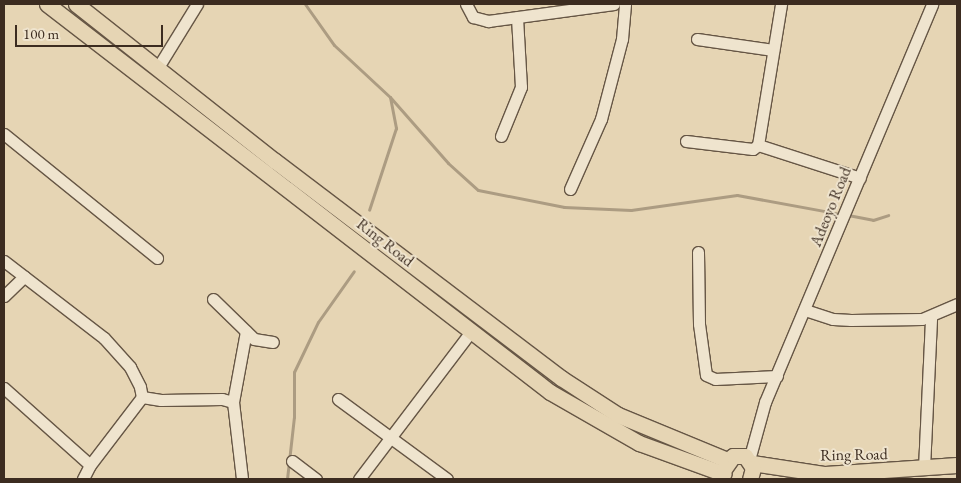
<!DOCTYPE html>
<style>
body{margin:0}
#map{position:relative;width:961px;height:483px;overflow:hidden;background:#e6d5b4;font-family:"EB Garamond",serif}
div>[style]{position:absolute}
.stream>*{height:3px;margin:-1.5px;padding:0 1.5px;transform-origin:1.5px;border-radius:1.5px;background:#ac9c82}
.roads{filter:drop-shadow(1px 0 #665645) drop-shadow(-1px 0 #665645) drop-shadow(0 1px #665645) drop-shadow(0 -1px #665645)}
.minor>*{height:11px;margin:-5.5px;padding:0 5.5px;transform-origin:5.5px;border-radius:5.5px;background:#efe4ce}
.major>*{height:15px;margin:-7.5px;padding:0 7.5px;transform-origin:7.5px;border-radius:7.5px;background:#e6d5b4}
span{translate:-50% -50%;white-space:nowrap;text-align:center;line-height:1.15;-webkit-text-stroke:4px #efe4ce;paint-order:stroke}
.street-label{font-size:16px;color:#3c2c20}
.frame{position:absolute;inset:0;border:5px solid #3c2c20;pointer-events:none}
.scale{position:absolute;left:15px;top:25px;width:148px;height:22px;box-sizing:border-box;border:2px solid #3c2c20;border-top:0;padding-left:6px;font-size:15px;line-height:18px;white-space:nowrap;color:#3c2c20;-webkit-text-stroke:4px #efe4ce;paint-order:stroke}
</style>
<div id="map">
<div class="stream">
<i style="left:305px;top:4px;width:50px;rotate:54.7deg"></i>
<i style="left:334px;top:45px;width:76px;rotate:42.9deg"></i>
<i style="left:390px;top:97px;width:32px;rotate:79deg"></i>
<i style="left:396px;top:128px;width:86px;rotate:108.2deg"></i>
<i style="left:390px;top:97px;width:88px;rotate:48.7deg"></i>
<i style="left:448px;top:163px;width:40px;rotate:42deg"></i>
<i style="left:478px;top:190px;width:88px;rotate:11.2deg"></i>
<i style="left:564px;top:207px;width:67px;rotate:2.6deg"></i>
<i style="left:631px;top:210px;width:107px;rotate:-8.1deg"></i>
<i style="left:737px;top:195px;width:106px;rotate:10.4deg"></i>
<i style="left:848px;top:215px;width:25px;rotate:11deg"></i>
<i style="left:873px;top:220px;width:16px;rotate:-18deg"></i>
<i style="left:287px;top:479px;width:62px;rotate:-83.6deg"></i>
<i style="left:294px;top:417px;width:45px;rotate:-90deg"></i>
<i style="left:294px;top:372px;width:55px;rotate:-64.4deg"></i>
<i style="left:318px;top:322px;width:62px;rotate:-54.8deg"></i>
</div>
<div class="roads">
<div class="minor">
<i style="left:466px;top:4px;width:15px;rotate:62deg"></i>
<i style="left:473px;top:17px;width:16px;rotate:15deg"></i>
<i style="left:488px;top:21px;width:127px;rotate:-7.7deg"></i>
<i style="left:697px;top:39px;width:77px;rotate:8.2deg"></i>
<i style="left:157px;top:69px;width:76px;rotate:-58.4deg"></i>
<i style="left:4px;top:134px;width:197px;rotate:39deg"></i>
<i style="left:501px;top:136px;width:53px;rotate:-67.8deg"></i>
<i style="left:521px;top:87px;width:70px;rotate:-93.3deg"></i>
<i style="left:686px;top:141px;width:67px;rotate:6.8deg"></i>
<i style="left:753px;top:149px;width:6px;rotate:-39deg"></i>
<i style="left:758px;top:145px;width:107px;rotate:17.9deg"></i>
<i style="left:758px;top:145px;width:143px;rotate:-80.7deg"></i>
<i style="left:570px;top:189px;width:77px;rotate:-66.1deg"></i>
<i style="left:601px;top:119px;width:83px;rotate:-75.3deg"></i>
<i style="left:622px;top:39px;width:35px;rotate:-85deg"></i>
<i style="left:698px;top:252px;width:72px;rotate:89.2deg"></i>
<i style="left:699px;top:324px;width:51px;rotate:82.2deg"></i>
<i style="left:706px;top:375px;width:10px;rotate:24deg"></i>
<i style="left:715px;top:379px;width:62px;rotate:-2.8deg"></i>
<i style="left:4px;top:261px;width:126px;rotate:37.6deg"></i>
<i style="left:104px;top:338px;width:39px;rotate:48deg"></i>
<i style="left:130px;top:367px;width:22px;rotate:63deg"></i>
<i style="left:140px;top:387px;width:10px;rotate:79deg"></i>
<i style="left:142px;top:397px;width:86px;rotate:127.4deg"></i>
<i style="left:90px;top:465px;width:16px;rotate:117deg"></i>
<i style="left:4px;top:296px;width:28px;rotate:-44deg"></i>
<i style="left:213px;top:299px;width:57px;rotate:44.3deg"></i>
<i style="left:254px;top:339px;width:19px;rotate:9deg"></i>
<i style="left:805px;top:310px;width:29px;rotate:18deg"></i>
<i style="left:833px;top:319px;width:18px;rotate:3deg"></i>
<i style="left:851px;top:320px;width:71px;rotate:-0.8deg"></i>
<i style="left:922px;top:319px;width:38px;rotate:-23deg"></i>
<i style="left:4px;top:388px;width:115px;rotate:41.8deg"></i>
<i style="left:142px;top:397px;width:19px;rotate:9deg"></i>
<i style="left:161px;top:400px;width:61px;rotate:-0.9deg"></i>
<i style="left:222px;top:399px;width:11px;rotate:15deg"></i>
<i style="left:233px;top:402px;width:78px;rotate:83.3deg"></i>
<i style="left:338px;top:399px;width:135px;rotate:36.3deg"></i>
<i style="left:233px;top:402px;width:72px;rotate:-79.6deg"></i>
<i style="left:749px;top:460px;width:60px;rotate:-74.6deg"></i>
<i style="left:765px;top:402px;width:432px;rotate:-67.2deg"></i>
<i style="left:292px;top:461px;width:30px;rotate:37deg"></i>
<i style="left:924px;top:468px;width:151px;rotate:-87.3deg"></i>
<i style="left:359px;top:479px;width:183px;rotate:-52.8deg"></i>
</div>
<div class="major">
<i style="left:47px;top:4px;width:635px;rotate:37.65deg"></i>
<i style="left:550px;top:392px;width:103px;rotate:29.8deg"></i>
<i style="left:639px;top:443px;width:90px;rotate:20deg"></i>
<i style="left:76px;top:4px;width:253px;rotate:38.3deg"></i>
<i style="left:275px;top:161px;width:359px;rotate:37.2deg"></i>
<i style="left:561px;top:378px;width:68px;rotate:33deg"></i>
<i style="left:618px;top:415px;width:118px;rotate:22.4deg"></i>
<i style="left:752px;top:463px;width:74px;rotate:8.6deg"></i>
<i style="left:825px;top:474px;width:132px;rotate:-3.9deg"></i>
<i style="left:724px;top:469px;width:16px;rotate:-55deg"></i>
<i style="left:733px;top:456px;width:12px"></i>
<i style="left:745px;top:456px;width:14px;rotate:56deg"></i>
<i style="left:753px;top:468px;width:11px;rotate:105deg"></i>
</div>
</div>
<div class="street-label">
<span style="left:831px;top:207px;rotate:-68deg">Adeoyo Road</span>
<span style="left:385px;top:243px;rotate:38deg">Ring Road</span>
<span style="left:854px;top:455px;rotate:-1deg">Ring Road</span>
</div>
<div class="frame"></div>
<div class="scale">100 m</div>
</div>
